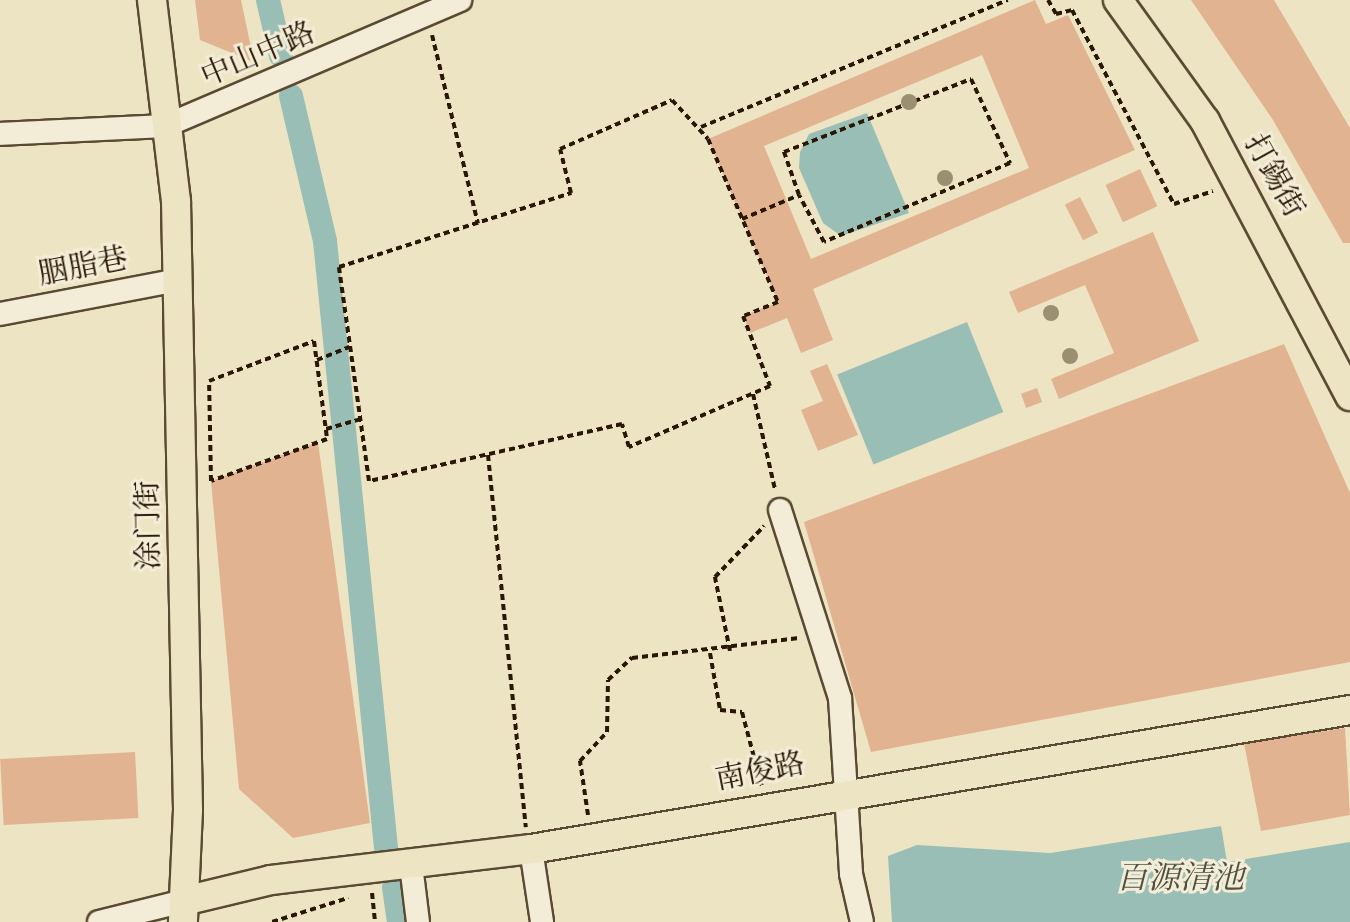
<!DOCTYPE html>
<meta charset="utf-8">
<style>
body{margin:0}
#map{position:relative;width:1350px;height:922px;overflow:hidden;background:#ede4c3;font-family:"IM FELL French Canon","Noto Serif SC",serif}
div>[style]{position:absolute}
.water>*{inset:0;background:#99beb5;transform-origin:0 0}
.canal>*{height:24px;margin:-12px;padding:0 12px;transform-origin:12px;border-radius:12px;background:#99beb5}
.building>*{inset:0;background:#e1b391;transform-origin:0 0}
.path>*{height:4px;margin-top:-2px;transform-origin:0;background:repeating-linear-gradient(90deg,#2a1703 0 6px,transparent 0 10px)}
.roads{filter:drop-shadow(2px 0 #5b4a33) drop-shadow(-2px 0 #5b4a33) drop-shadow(0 2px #5b4a33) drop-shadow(0 -2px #5b4a33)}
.minor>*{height:22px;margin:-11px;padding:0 11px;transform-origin:11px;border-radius:11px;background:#f3edd8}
.major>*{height:28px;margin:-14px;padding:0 14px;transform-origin:14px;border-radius:14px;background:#ede4c3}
.trees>*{width:16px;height:16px;margin:-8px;border-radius:50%;background:#9a8f70}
span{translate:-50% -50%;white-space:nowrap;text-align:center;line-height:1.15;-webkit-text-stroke:6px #f3edd8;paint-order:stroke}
.street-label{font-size:30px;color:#2a1703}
.water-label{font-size:32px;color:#515141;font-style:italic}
</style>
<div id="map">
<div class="water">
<i style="clip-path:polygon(867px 113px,909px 213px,841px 236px,823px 223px,799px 168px,800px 152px,809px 134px)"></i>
<i style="left:967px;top:322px;width:97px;height:140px;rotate:68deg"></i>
<i style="clip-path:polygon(1221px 826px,1227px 862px,1350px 842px,1350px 922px,892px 922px,888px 856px,917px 845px,1050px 853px)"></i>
</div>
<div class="canal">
<i style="left:268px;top:0;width:57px;rotate:76.9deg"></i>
<i style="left:291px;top:96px;width:149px;rotate:76.8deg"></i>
<i style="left:325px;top:241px;width:610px;rotate:84.26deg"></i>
<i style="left:394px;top:887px;width:35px;rotate:82deg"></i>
</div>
<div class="building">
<i style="clip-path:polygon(195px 0,241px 0,254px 62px,200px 40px)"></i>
<i style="clip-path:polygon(evenodd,1035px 0,1046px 24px,1068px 15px,1135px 150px,813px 289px,833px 340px,801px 353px,787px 318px,750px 333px,743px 316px,778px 302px,708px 139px,1035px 0,982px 55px,1029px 168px,811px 259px,764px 146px,982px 55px)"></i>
<i style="clip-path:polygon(1191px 0,1274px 0,1350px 128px,1350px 243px,1343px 243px,1273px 120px)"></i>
<i style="left:1140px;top:169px;width:41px;height:38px;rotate:65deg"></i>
<i style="left:1080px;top:197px;width:40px;height:17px;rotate:63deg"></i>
<i style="clip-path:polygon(1153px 232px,1199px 341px,1059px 399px,1051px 379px,1114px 353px,1085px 285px,1018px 313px,1009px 292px)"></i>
<i style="clip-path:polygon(1284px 344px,1350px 493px,1350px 662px,871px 752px,804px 522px)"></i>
<i style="clip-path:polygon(827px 364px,858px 435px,818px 451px,801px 410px,823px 401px,810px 371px)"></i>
<i style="left:1037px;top:388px;width:15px;height:17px;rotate:70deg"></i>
<i style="clip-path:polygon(318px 442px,370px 823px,293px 838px,239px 789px,211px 481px)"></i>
<i style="clip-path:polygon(1345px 728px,1350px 815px,1261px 831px,1244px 743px)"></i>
<i style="left:135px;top:752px;width:66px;height:135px;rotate:87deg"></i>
</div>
<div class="path">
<i style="left:1048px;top:0;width:16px;rotate:60deg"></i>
<i style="left:1056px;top:14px;width:16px;rotate:-14deg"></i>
<i style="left:1072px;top:10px;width:219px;rotate:62.3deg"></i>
<i style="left:1174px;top:204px;width:41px;rotate:-18.4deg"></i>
<i style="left:432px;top:35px;width:194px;rotate:76.3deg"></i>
<i style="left:672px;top:100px;width:53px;rotate:47.3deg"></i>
<i style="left:708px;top:139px;width:177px;rotate:66.8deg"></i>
<i style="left:778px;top:302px;width:38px;rotate:158deg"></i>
<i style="left:743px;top:316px;width:75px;rotate:68.9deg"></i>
<i style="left:770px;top:386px;width:154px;rotate:156.6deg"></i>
<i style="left:629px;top:447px;width:24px;rotate:-107deg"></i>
<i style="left:622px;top:424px;width:259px;rotate:167.3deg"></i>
<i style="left:369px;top:481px;width:216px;rotate:-98deg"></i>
<i style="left:339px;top:267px;width:244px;rotate:-17.7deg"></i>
<i style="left:571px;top:193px;width:45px;rotate:-104deg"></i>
<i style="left:560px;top:149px;width:122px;rotate:-23.6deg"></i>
<i style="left:701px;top:127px;width:332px;rotate:-22.5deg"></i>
<i style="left:742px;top:219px;width:62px;rotate:-22.8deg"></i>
<i style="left:799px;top:195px;width:46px;rotate:-109.2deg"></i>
<i style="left:784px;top:152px;width:201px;rotate:-21.3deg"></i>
<i style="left:971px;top:79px;width:93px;rotate:65.1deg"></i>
<i style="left:1010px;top:163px;width:202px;rotate:157deg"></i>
<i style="left:824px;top:242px;width:53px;rotate:-118deg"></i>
<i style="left:314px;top:341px;width:99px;rotate:82.4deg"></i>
<i style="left:327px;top:439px;width:123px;rotate:160.1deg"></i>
<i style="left:211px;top:481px;width:100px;rotate:-91.1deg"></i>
<i style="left:209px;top:381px;width:112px;rotate:-20.9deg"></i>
<i style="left:317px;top:360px;width:35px;rotate:-22deg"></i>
<i style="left:753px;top:394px;width:98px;rotate:77deg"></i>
<i style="left:326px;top:429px;width:35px;rotate:-16deg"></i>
<i style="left:488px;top:455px;width:374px;rotate:84.2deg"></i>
<i style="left:730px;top:651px;width:76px;rotate:-101.5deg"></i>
<i style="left:715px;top:577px;width:71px;rotate:-46.1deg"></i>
<i style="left:710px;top:653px;width:58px;rotate:80deg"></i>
<i style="left:720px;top:710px;width:22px;rotate:5deg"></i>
<i style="left:742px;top:712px;width:78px;rotate:75.1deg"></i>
<i style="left:588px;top:815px;width:55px;rotate:-98.4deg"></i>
<i style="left:580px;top:761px;width:40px;rotate:-47deg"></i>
<i style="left:607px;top:732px;width:52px;rotate:-88.9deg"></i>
<i style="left:608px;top:680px;width:33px;rotate:-43deg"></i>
<i style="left:632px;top:658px;width:168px;rotate:-6.8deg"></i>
<i style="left:372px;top:893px;width:29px;rotate:84deg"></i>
<i style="left:272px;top:922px;width:80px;rotate:-17.5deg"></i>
</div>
<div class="roads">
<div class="minor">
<i style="left:0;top:134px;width:165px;rotate:-2.8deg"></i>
<i style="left:165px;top:126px;width:321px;rotate:-23.1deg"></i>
<i style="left:0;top:314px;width:181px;rotate:-10.8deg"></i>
<i style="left:780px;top:510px;width:197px;rotate:72.3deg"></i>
<i style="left:840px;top:698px;width:176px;rotate:86.4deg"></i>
<i style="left:851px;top:874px;width:49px;rotate:77.1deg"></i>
<i style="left:531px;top:849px;width:74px;rotate:81.4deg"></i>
<i style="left:411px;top:865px;width:57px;rotate:83deg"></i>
<i style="left:99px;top:922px;width:88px;rotate:-13.9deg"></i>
</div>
<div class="major">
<i style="left:152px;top:0;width:202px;rotate:83.2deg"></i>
<i style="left:176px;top:201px;width:609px;rotate:88.87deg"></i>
<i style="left:188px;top:810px;width:112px;rotate:92.6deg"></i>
<i style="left:1118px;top:0;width:149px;rotate:54.3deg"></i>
<i style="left:1205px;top:121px;width:311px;rotate:62.2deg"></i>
<i style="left:184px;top:901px;width:89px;rotate:-13.6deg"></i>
<i style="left:271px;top:880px;width:262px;rotate:-6.8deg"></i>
<i style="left:531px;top:849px;width:831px;rotate:-9.63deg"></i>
</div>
</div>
<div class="trees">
<i style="left:909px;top:102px"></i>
<i style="left:945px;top:178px"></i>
<i style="left:1051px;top:313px"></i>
<i style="left:1070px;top:356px"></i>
</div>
<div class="street-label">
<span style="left:258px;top:55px;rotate:-23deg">中山中路</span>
<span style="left:1274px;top:176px;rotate:61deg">打錫街</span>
<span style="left:83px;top:267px;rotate:-11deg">胭脂巷</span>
<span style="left:149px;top:525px;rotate:-91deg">涂门街</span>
<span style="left:760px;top:772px;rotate:-11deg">南俊路</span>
</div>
<div class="water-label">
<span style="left:1180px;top:878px">百源清池</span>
</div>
</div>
